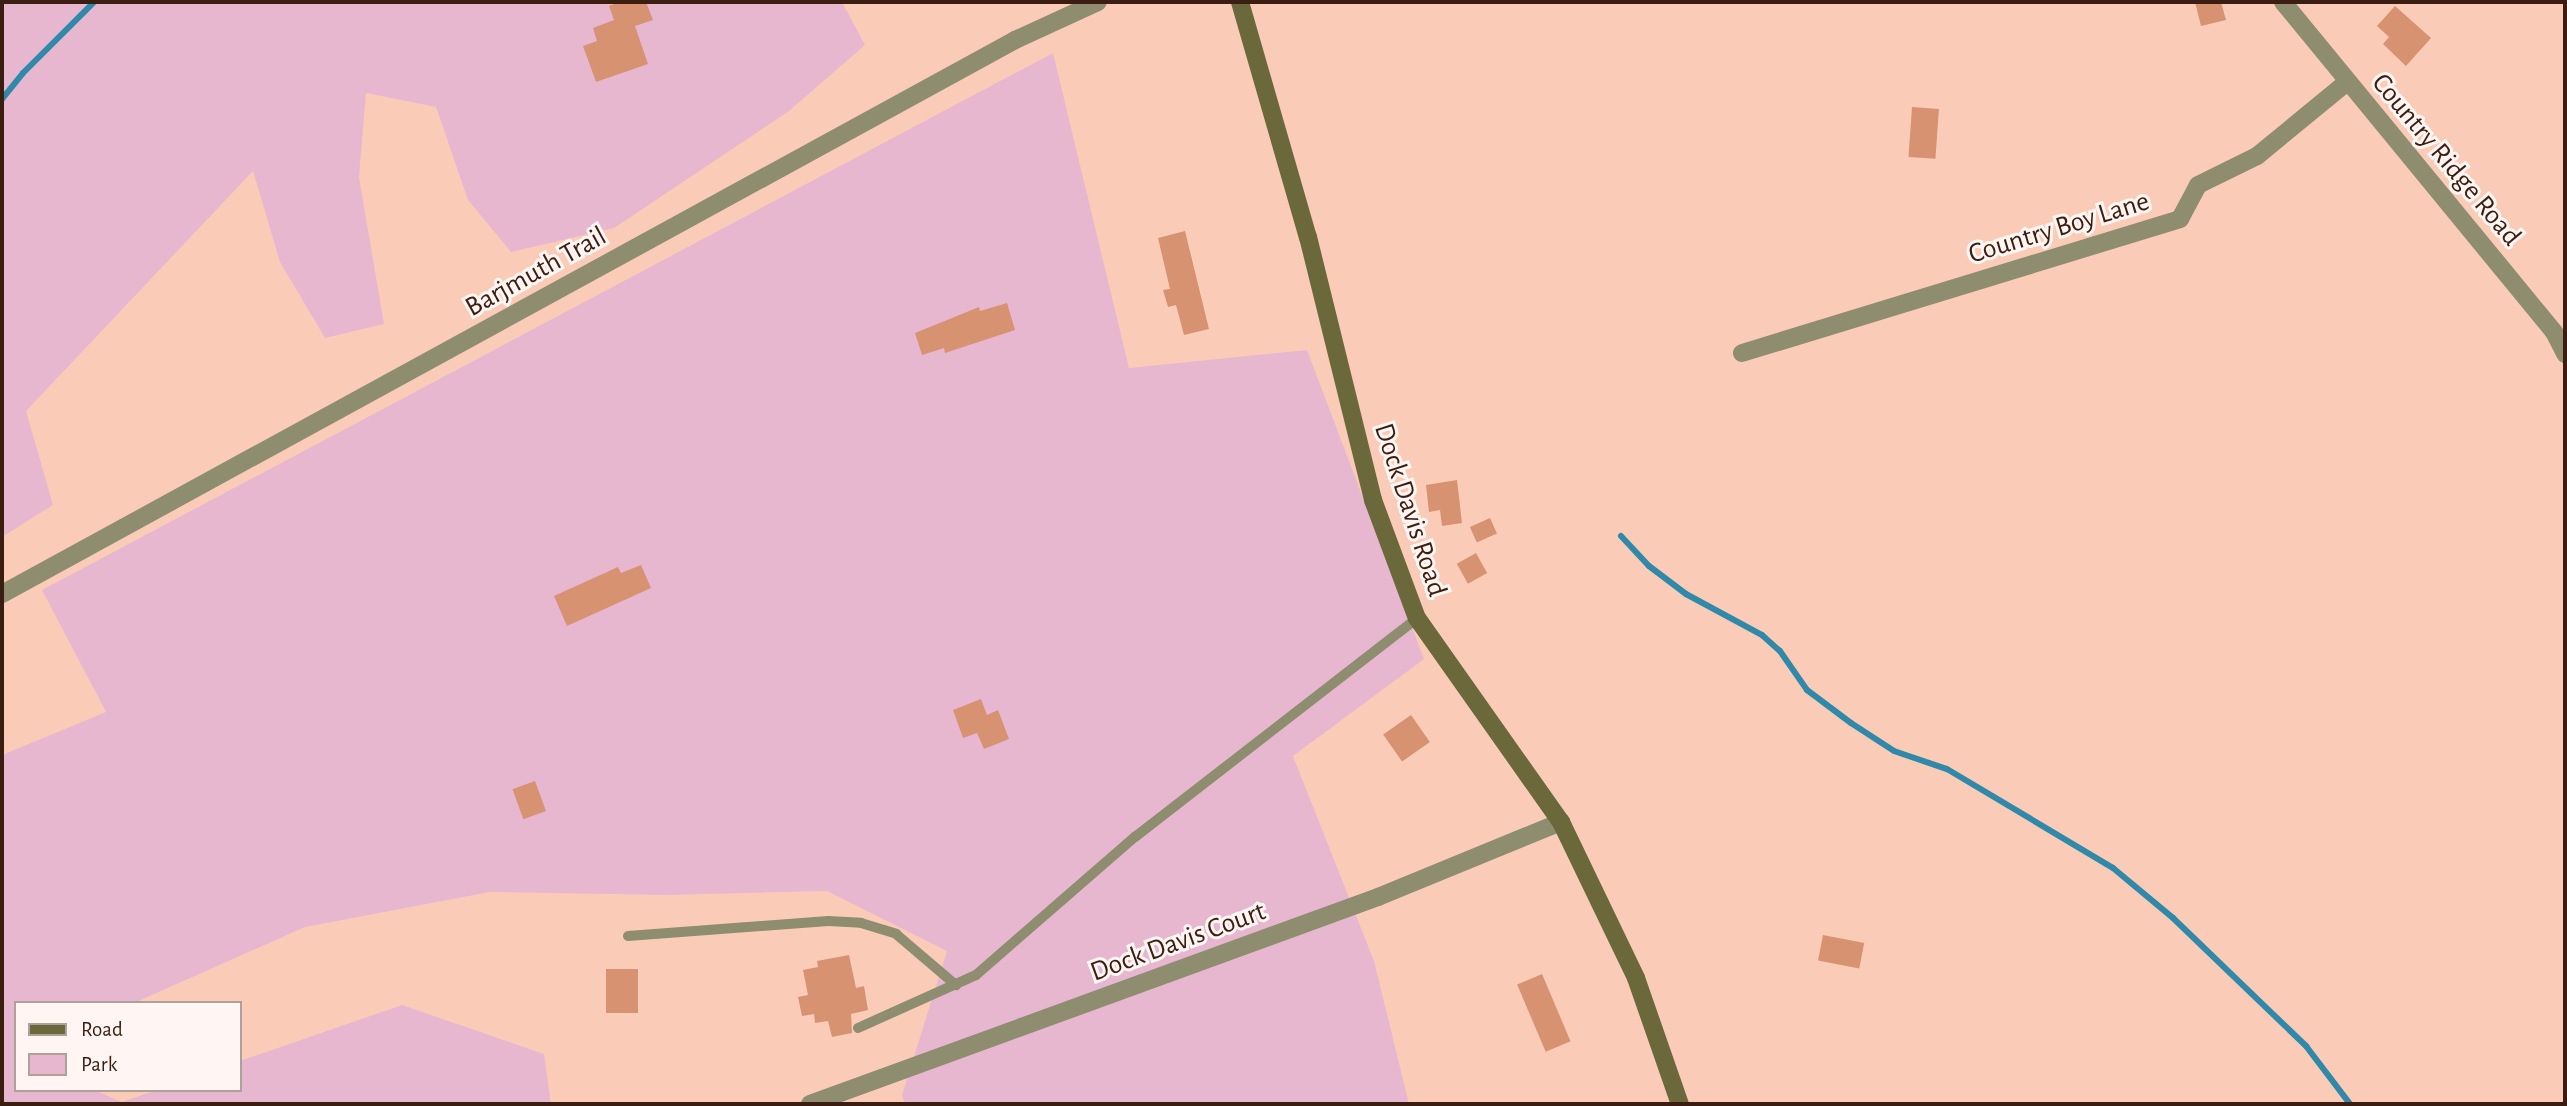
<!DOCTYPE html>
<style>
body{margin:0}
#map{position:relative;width:2567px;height:1106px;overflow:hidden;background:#faccb7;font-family:"Alegreya Sans",sans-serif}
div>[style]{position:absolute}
.green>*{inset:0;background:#e7b7d0}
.stream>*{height:6px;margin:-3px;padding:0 3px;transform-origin:3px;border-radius:3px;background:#3089a9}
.building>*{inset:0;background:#d79272;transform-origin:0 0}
.lane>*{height:10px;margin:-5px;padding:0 5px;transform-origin:5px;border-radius:5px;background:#8e8d6f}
.street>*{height:18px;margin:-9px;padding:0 9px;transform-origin:9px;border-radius:9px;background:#8e8d6f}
.secondary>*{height:18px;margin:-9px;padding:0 9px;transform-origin:9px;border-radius:9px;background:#6b683b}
span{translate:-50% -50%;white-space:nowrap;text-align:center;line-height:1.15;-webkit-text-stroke:6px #fff6f3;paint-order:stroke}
.street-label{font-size:28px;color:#3b1e11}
.frame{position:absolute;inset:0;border:4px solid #3b1e11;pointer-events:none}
.legend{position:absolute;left:14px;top:1001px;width:228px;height:91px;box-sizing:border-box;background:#fff6f3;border:2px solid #b1a099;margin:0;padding:9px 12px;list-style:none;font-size:21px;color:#3b1e11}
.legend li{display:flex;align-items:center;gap:14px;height:35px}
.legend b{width:35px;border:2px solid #b1a099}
</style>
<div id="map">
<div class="green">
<i style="clip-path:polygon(2px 2px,842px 2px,865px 45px,789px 111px,614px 228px,511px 252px,468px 200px,436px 107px,366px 93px,359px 177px,384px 324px,325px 338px,280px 262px,253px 171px,26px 411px,53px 505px,2px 537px)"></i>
<i style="clip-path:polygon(1053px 53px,1129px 368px,1307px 350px,1424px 659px,1293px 756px,1374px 961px,1409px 1104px,905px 1104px,902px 1095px,947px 951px,827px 891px,666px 895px,490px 892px,305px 927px,134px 1003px,16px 1003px,16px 1090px,94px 1090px,122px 1102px,157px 1090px,240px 1090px,240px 1061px,402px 1005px,544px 1054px,551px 1104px,2px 1104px,2px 755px,106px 712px,42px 590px)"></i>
</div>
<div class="stream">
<i style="left:2px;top:99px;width:33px;rotate:-51deg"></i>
<i style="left:23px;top:73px;width:100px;rotate:-45deg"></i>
<i style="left:1621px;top:536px;width:41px;rotate:47deg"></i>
<i style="left:1649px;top:566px;width:46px;rotate:37.1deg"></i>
<i style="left:1686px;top:594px;width:86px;rotate:28.3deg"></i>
<i style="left:1762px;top:635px;width:24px;rotate:42deg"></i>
<i style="left:1780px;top:651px;width:47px;rotate:55.3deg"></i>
<i style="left:1807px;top:690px;width:55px;rotate:36.9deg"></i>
<i style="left:1851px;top:723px;width:51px;rotate:33.1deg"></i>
<i style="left:1894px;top:751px;width:56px;rotate:18.8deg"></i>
<i style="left:1947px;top:769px;width:193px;rotate:30.8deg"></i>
<i style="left:2113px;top:868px;width:78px;rotate:39.8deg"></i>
<i style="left:2173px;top:918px;width:185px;rotate:43.9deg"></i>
<i style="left:2306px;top:1046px;width:73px;rotate:52.8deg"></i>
</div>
<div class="building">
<i style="clip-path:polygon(619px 2px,646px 2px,653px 20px,635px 26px,648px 64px,596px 82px,583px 46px,597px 41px,593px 28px,614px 20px,609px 6px)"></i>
<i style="clip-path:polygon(2195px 2px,2221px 2px,2226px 20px,2201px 26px)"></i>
<i style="clip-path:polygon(2395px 6px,2431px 38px,2406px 66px,2383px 44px,2389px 37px,2377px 26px)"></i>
<i style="left:1912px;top:107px;width:27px;height:50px;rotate:4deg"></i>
<i style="clip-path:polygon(1185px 231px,1209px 329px,1184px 335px,1176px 305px,1168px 307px,1163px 290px,1170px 289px,1158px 238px)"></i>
<i style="clip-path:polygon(1007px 303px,1015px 330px,945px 353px,944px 348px,922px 355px,915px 333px,979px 307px,980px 311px)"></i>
<i style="clip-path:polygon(1457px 480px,1462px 523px,1442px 526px,1440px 510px,1429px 512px,1426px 485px)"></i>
<i style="left:1490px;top:518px;width:17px;height:22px;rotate:66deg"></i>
<i style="left:1476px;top:553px;width:23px;height:22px;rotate:61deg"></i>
<i style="clip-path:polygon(641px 565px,651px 588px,567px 626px,554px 596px,618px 567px,621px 573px)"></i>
<i style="clip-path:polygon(981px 699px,987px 715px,998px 710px,1009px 739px,984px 749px,977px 733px,963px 738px,953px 710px)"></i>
<i style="left:1411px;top:715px;width:33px;height:34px;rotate:55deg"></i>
<i style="left:535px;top:781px;width:32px;height:24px;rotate:70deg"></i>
<i style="left:1823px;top:935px;width:42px;height:26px;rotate:11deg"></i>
<i style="clip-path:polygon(849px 955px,856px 988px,864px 986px,868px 1010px,851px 1014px,852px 1033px,832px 1037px,828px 1021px,815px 1023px,814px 1014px,802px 1016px,798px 997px,808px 995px,803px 970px,818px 967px,817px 961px)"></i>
<i style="left:606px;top:969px;width:32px;height:44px"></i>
<i style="left:1542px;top:974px;width:73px;height:27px;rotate:67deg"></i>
</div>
<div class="lane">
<i style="left:628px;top:936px;width:201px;rotate:-4.3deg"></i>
<i style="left:828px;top:921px;width:33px;rotate:3deg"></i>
<i style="left:861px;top:923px;width:37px;rotate:17deg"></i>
<i style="left:896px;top:934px;width:79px;rotate:40.4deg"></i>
<i style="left:858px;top:1028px;width:129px;rotate:-24.2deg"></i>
<i style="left:976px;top:975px;width:211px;rotate:-41deg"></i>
<i style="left:1135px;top:837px;width:357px;rotate:-37.8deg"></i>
</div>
<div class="street">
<i style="left:2283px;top:2px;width:427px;rotate:50.6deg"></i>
<i style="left:2554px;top:332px;width:25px;rotate:63deg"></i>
<i style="left:1742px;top:353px;width:458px;rotate:-17deg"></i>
<i style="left:2180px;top:219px;width:38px;rotate:-62deg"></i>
<i style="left:2198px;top:185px;width:66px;rotate:-26.2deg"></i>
<i style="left:2257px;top:156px;width:117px;rotate:-39.4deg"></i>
<i style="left:2px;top:594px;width:1155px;rotate:-28.67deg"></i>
<i style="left:1015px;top:40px;width:91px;rotate:-24.6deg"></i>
<i style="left:810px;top:1104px;width:605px;rotate:-20.02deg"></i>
<i style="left:1378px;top:897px;width:198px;rotate:-22.3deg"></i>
</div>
<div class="secondary">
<i style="left:1240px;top:2px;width:245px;rotate:73.9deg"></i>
<i style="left:1308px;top:237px;width:271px;rotate:76.1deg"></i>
<i style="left:1373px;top:500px;width:126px;rotate:69.6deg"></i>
<i style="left:1417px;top:618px;width:250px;rotate:54.8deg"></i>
<i style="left:1561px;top:822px;width:173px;rotate:64.3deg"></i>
<i style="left:1636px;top:978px;width:133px;rotate:70.8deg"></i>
</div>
<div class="street-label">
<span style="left:2446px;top:160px;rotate:50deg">Country Ridge Road</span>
<span style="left:2059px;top:228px;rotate:-17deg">Country Boy Lane</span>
<span style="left:536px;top:272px;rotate:-29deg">Barjmuth Trail</span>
<span style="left:1410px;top:510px;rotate:72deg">Dock Davis Road</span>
<span style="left:1178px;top:942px;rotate:-20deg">Dock Davis Court</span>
</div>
<div class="frame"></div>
<ul class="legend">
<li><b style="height:9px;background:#6b683b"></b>Road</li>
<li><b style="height:19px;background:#e7b7d0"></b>Park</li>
</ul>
</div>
